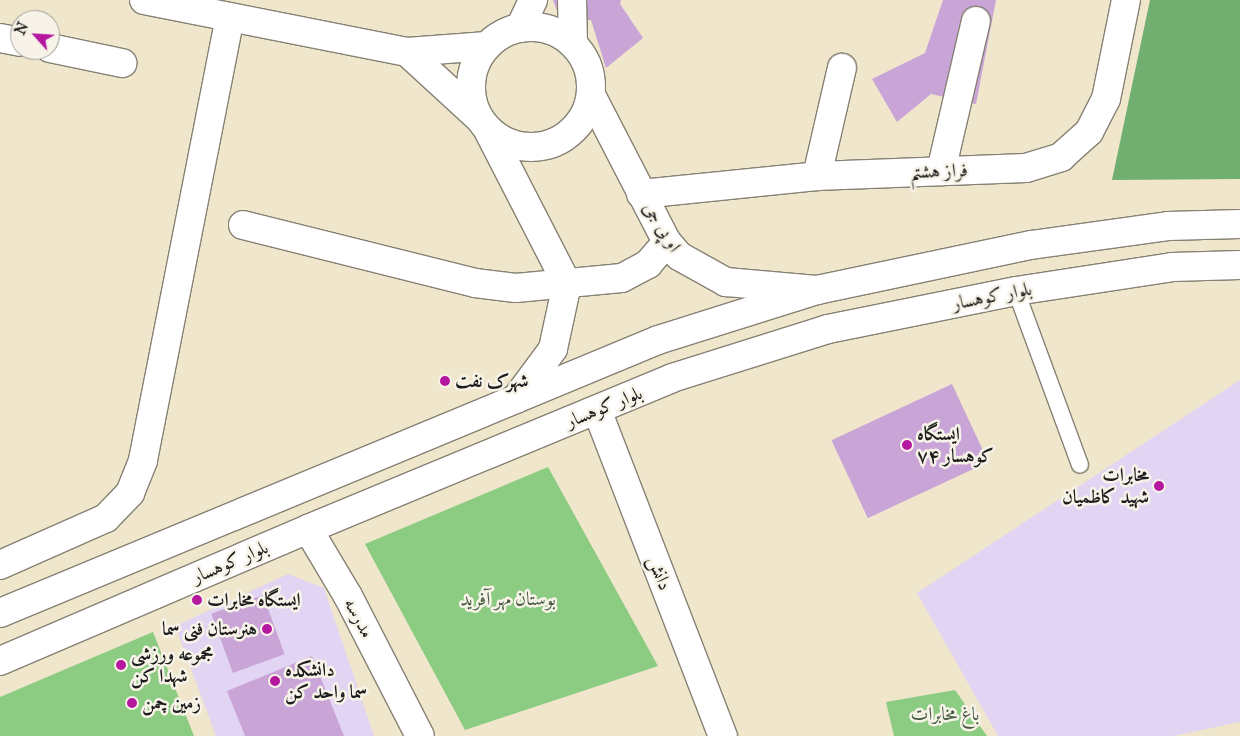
<!DOCTYPE html>
<meta charset="utf-8">
<style>
body{margin:0}
#map{position:relative;width:1240px;height:736px;overflow:hidden;background:#f0e6cc;font-family:"IM FELL Great Primer",Amiri,serif}
div>[style]{position:absolute}
.built>*{inset:0;background:#e2d4f3}
.green>*{inset:0;background:#8ccb82}
.forest>*{inset:0;background:#71af70}
.building>*{inset:0;background:#c9a4d7;transform-origin:0 0}
.roads{filter:drop-shadow(1px 0 #868174) drop-shadow(-1px 0 #868174) drop-shadow(0 1px #868174) drop-shadow(0 -1px #868174)}
.lane>*{height:16px;margin:-8px;padding:0 8px;transform-origin:8px;border-radius:8px;background:#fff}
.street>*{height:28px;margin:-14px;padding:0 14px;transform-origin:14px;border-radius:14px;background:#fff}
.street>.ring{margin:-14px;padding:0;box-sizing:content-box;background:none;border:28px solid #fff;border-radius:50%}
.secondary>*{height:28px;margin:-14px;padding:0 14px;transform-origin:14px;border-radius:14px;background:#fff}
.dots>*{width:14px;height:14px;translate:-50% -50%;box-sizing:border-box;border:2px solid #f7f3e8;border-radius:50%}
span{translate:-50% -50%;white-space:nowrap;text-align:center;line-height:1.15;-webkit-text-stroke:5px #f7f3e8;paint-order:stroke}
.street-label{font-size:19px;color:#1c1c1c}
.poi-label{font-size:19px;color:#1c1c1c;font-weight:700}
.left{translate:0 -50%;text-align:left}
.right{translate:-100% -50%;text-align:right}
.park-label{font-size:19px;color:#435940}
.north{position:absolute;left:10px;top:10px;width:50px;height:50px;box-sizing:border-box;background:#f7f3e8;border:1px solid #9f9d96;border-radius:50%;rotate:296deg;font-size:14px;font-weight:700;line-height:20px;text-align:center;color:#1c1c1c}
.north::after{content:'';display:block;margin:auto;width:18px;height:22px;background:#b5179e;clip-path:polygon(50% 0,100% 100%,50% 72%,0 100%)}
</style>
<div id="map">
<div class="built">
<i style="clip-path:polygon(1240px 380px,1240px 722px,1173px 736px,998px 736px,917px 593px)"></i>
<i style="clip-path:polygon(288px 574px,324px 588px,374px 736px,216px 736px,175px 626px)"></i>
</div>
<div class="green">
<i style="clip-path:polygon(548px 467px,658px 666px,465px 730px,365px 544px)"></i>
<i style="clip-path:polygon(153px 632px,194px 736px,0 736px,0 697px)"></i>
<i style="clip-path:polygon(955px 690px,987px 736px,894px 736px,886px 702px)"></i>
</div>
<div class="forest">
<i style="clip-path:polygon(1150px 0,1240px 0,1240px 179px,1112px 180px)"></i>
</div>
<div class="building">
<i style="clip-path:polygon(553px 0,621px 0,620px 4px,643px 38px,606px 68px,591px 20px,560px 19px)"></i>
<i style="clip-path:polygon(943px 0,996px 0,976px 104px,931px 94px,897px 122px,872px 79px,925px 53px)"></i>
<i style="left:952px;top:384px;width:86px;height:133px;rotate:65deg"></i>
<i style="left:263px;top:595px;width:63px;height:55px;rotate:70deg"></i>
<i style="clip-path:polygon(312px 656px,344px 736px,245px 736px,227px 691px)"></i>
</div>
<div class="roads">
<div class="lane">
<i style="left:1016px;top:291px;width:185px;rotate:69.8deg"></i>
</div>
<div class="street">
<i style="left:144px;top:0;width:268px;rotate:11.2deg"></i>
<i style="left:407px;top:52px;width:80px;rotate:-4.3deg"></i>
<i style="left:572px;top:0;width:43px;rotate:88.7deg"></i>
<i class="ring" style="left:471px;top:27px;width:92px;height:92px"></i>
<i style="left:520px;top:28px;width:31px;rotate:-65deg"></i>
<i style="left:0;top:38px;width:20px;rotate:11deg"></i>
<i style="left:50px;top:48px;width:74px;rotate:11.8deg"></i>
<i style="left:407px;top:52px;width:96px;rotate:42.5deg"></i>
<i style="left:591px;top:95px;width:165px;rotate:62.7deg"></i>
<i style="left:667px;top:242px;width:18px;rotate:49deg"></i>
<i style="left:679px;top:256px;width:54px;rotate:29deg"></i>
<i style="left:726px;top:282px;width:91px;rotate:5deg"></i>
<i style="left:489px;top:132px;width:171px;rotate:62.8deg"></i>
<i style="left:567px;top:284px;width:66px;rotate:102.2deg"></i>
<i style="left:553px;top:349px;width:62px;rotate:126.5deg"></i>
<i style="left:941px;top:171px;width:154px;rotate:-76.9deg"></i>
<i style="left:817px;top:176px;width:111px;rotate:-77deg"></i>
<i style="left:641px;top:194px;width:177px;rotate:-5.8deg"></i>
<i style="left:817px;top:176px;width:209px;rotate:-2.2deg"></i>
<i style="left:1026px;top:168px;width:37px;rotate:-17deg"></i>
<i style="left:1061px;top:157px;width:38px;rotate:-42deg"></i>
<i style="left:1089px;top:132px;width:37px;rotate:-63deg"></i>
<i style="left:1106px;top:99px;width:101px;rotate:-78.6deg"></i>
<i style="left:243px;top:225px;width:239px;rotate:14deg"></i>
<i style="left:475px;top:283px;width:41px;rotate:7deg"></i>
<i style="left:516px;top:288px;width:106px;rotate:-5.4deg"></i>
<i style="left:622px;top:278px;width:30px;rotate:-28deg"></i>
<i style="left:648px;top:264px;width:29px;rotate:-49deg"></i>
<i style="left:597px;top:410px;width:350px;rotate:68.9deg"></i>
<i style="left:308px;top:529px;width:78px;rotate:59.2deg"></i>
<i style="left:348px;top:596px;width:157px;rotate:62.8deg"></i>
<i style="left:0;top:565px;width:116px;rotate:-23.9deg"></i>
<i style="left:106px;top:518px;width:35px;rotate:-46deg"></i>
<i style="left:130px;top:493px;width:35px;rotate:-68deg"></i>
<i style="left:143px;top:460px;width:451px;rotate:-78.9deg"></i>
</div>
<div class="secondary">
<i style="left:0;top:613px;width:712px;rotate:-22.53deg"></i>
<i style="left:658px;top:340px;width:167px;rotate:-17.5deg"></i>
<i style="left:817px;top:290px;width:219px;rotate:-11.9deg"></i>
<i style="left:1031px;top:245px;width:138px;rotate:-7.9deg"></i>
<i style="left:1168px;top:226px;width:72px;rotate:-1.6deg"></i>
<i style="left:0;top:661px;width:335px;rotate:-23.2deg"></i>
<i style="left:308px;top:529px;width:394px;rotate:-22.5deg"></i>
<i style="left:672px;top:378px;width:164px;rotate:-17.4deg"></i>
<i style="left:828px;top:329px;width:192px;rotate:-11.4deg"></i>
<i style="left:1016px;top:291px;width:158px;rotate:-8.7deg"></i>
<i style="left:1172px;top:267px;width:68px;rotate:-1.7deg"></i>
</div>
</div>
<div class="dots">
<i style="left:445px;top:381px;background:#b5179e"></i>
<i style="left:907px;top:445px;background:#b5179e"></i>
<i style="left:1159px;top:486px;background:#b5179e"></i>
<i style="left:197px;top:600px;background:#b5179e"></i>
<i style="left:267px;top:629px;background:#b5179e"></i>
<i style="left:121px;top:665px;background:#b5179e"></i>
<i style="left:275px;top:681px;background:#b5179e"></i>
<i style="left:132px;top:703px;background:#b5179e"></i>
</div>
<div class="street-label">
<span style="left:939px;top:171px;rotate:-2deg">فراز هشتم</span>
<span style="left:662px;top:227px;rotate:58deg">او پی جی</span>
<span style="left:992px;top:296px;rotate:-11deg">بلوار کوهسار</span>
<span style="left:604px;top:407px;rotate:-22deg">بلوار کوهسار</span>
<span style="left:230px;top:562px;rotate:-23deg">بلوار کوهسار</span>
<span style="left:660px;top:573px;rotate:69deg">دانش</span>
<span style="left:359px;top:618px;rotate:62deg">مدرسه</span>
</div>
<div class="poi-label">
<span class="left" style="left:455px;top:381px">شهرک نفت</span>
<span class="left" style="left:917px;top:445px">ایستگاه<br>۷۴ کوهسار</span>
<span class="right" style="left:1149px;top:486px">مخابرات<br>شهید کاظمیان</span>
<span class="left" style="left:207px;top:600px">ایستگاه مخابرات</span>
<span class="right" style="left:257px;top:629px">هنرستان فنی سما</span>
<span class="left" style="left:131px;top:665px">مجموعه ورزشی<br>شهدا کن</span>
<span class="left" style="left:285px;top:681px">دانشکده<br>سما واحد کن</span>
<span class="left" style="left:142px;top:703px">زمین چمن</span>
</div>
<div class="park-label">
<span style="left:508px;top:599px">بوستان مهر آفرید</span>
<span style="left:945px;top:714px">باغ مخابرات</span>
</div>
<div class="north">N</div>
</div>
